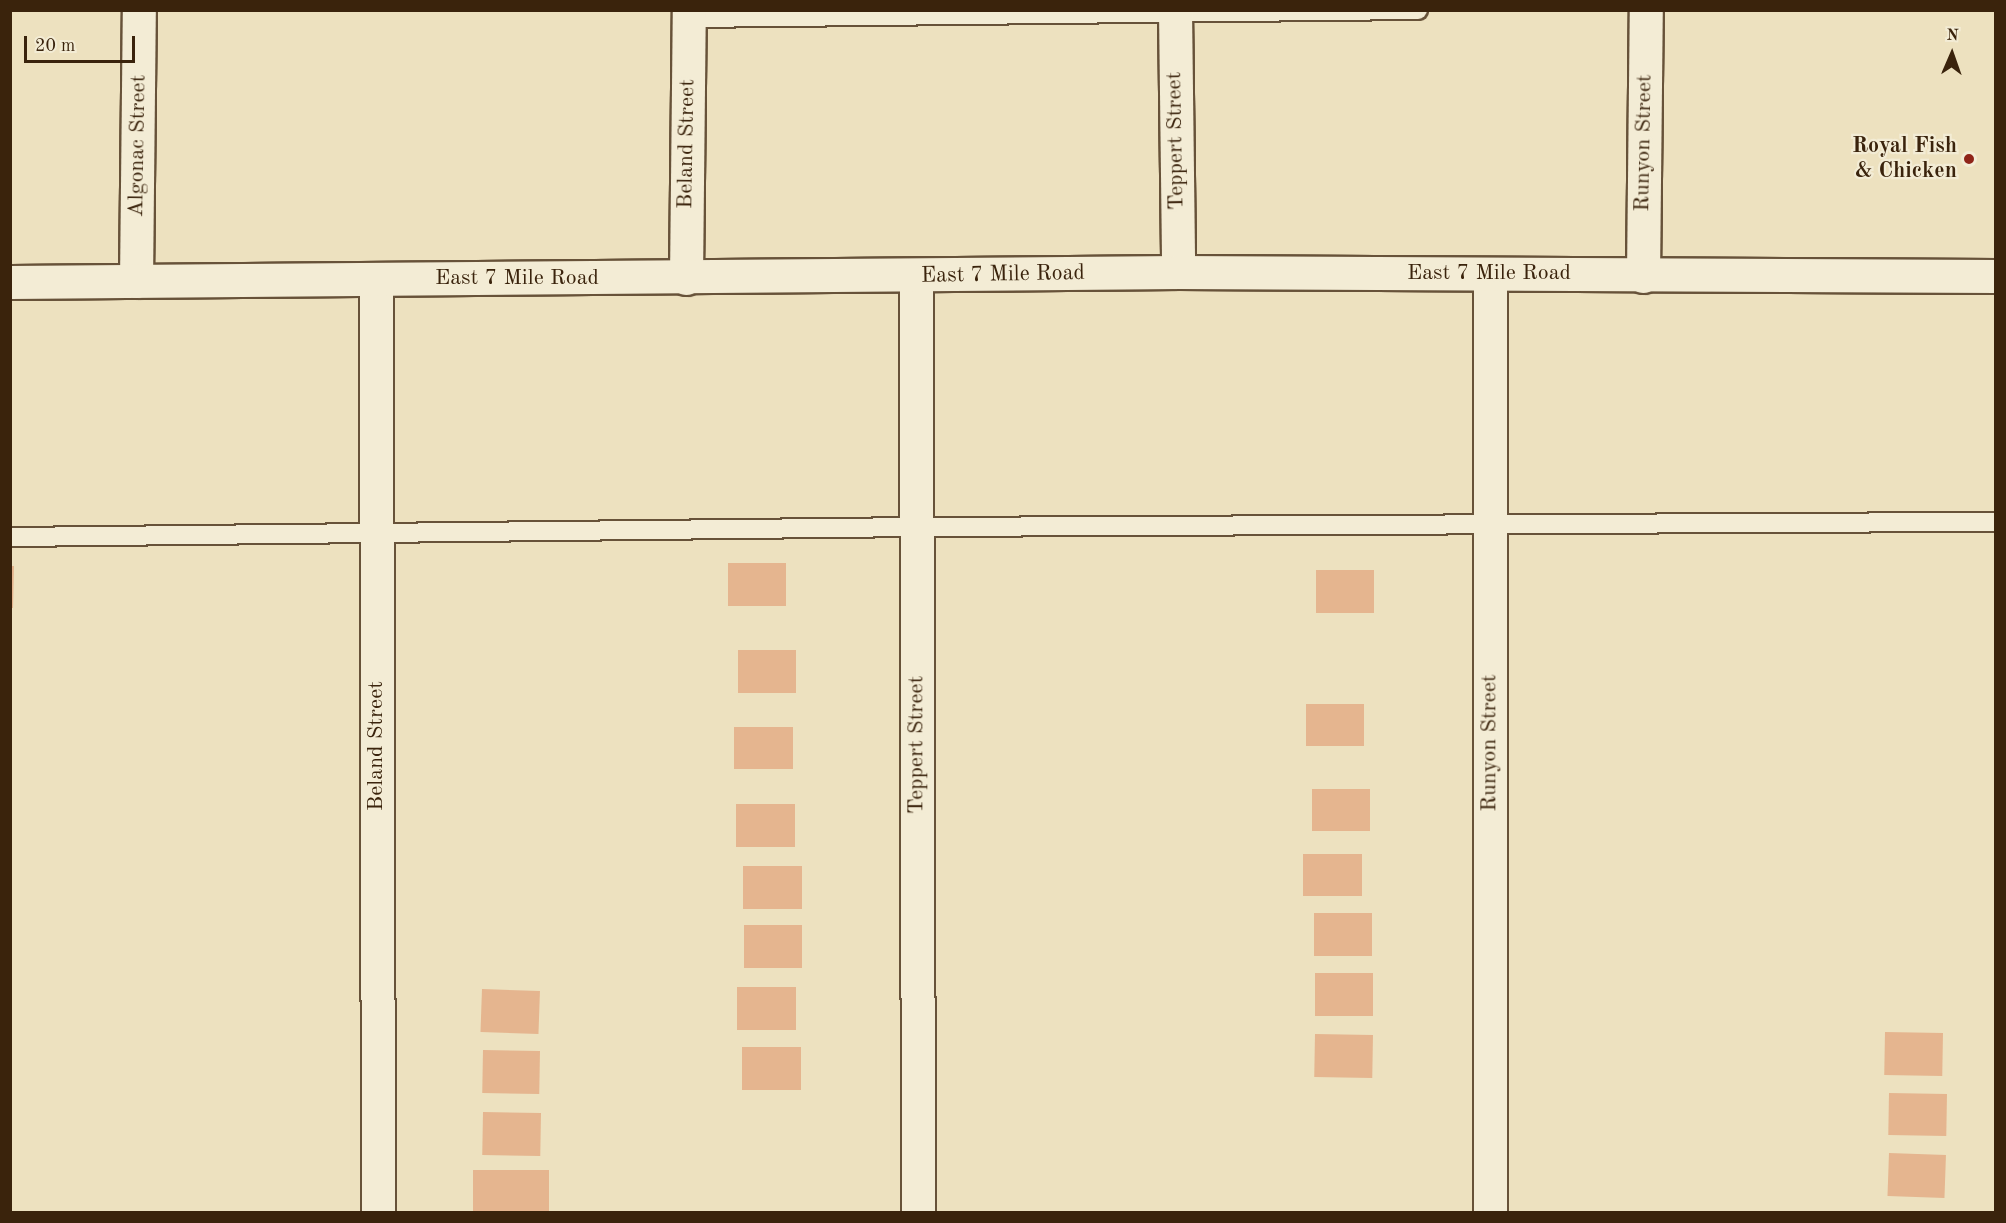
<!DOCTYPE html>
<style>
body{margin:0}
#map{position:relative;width:2006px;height:1223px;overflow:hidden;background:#ede1bf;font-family:"Old Standard TT",serif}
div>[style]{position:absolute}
.building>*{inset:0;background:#e5b58f;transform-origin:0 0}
.roads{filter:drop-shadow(2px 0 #675239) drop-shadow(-2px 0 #675239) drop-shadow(0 2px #675239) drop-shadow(0 -2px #675239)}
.lane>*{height:18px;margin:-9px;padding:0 9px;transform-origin:9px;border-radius:9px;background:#f3ecd5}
.street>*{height:33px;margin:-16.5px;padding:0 16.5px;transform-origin:16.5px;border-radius:16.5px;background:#f3ecd5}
.secondary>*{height:33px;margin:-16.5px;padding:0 16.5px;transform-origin:16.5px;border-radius:16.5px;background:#f3ecd5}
.dots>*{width:16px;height:16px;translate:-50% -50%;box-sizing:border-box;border:3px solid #f3ecd5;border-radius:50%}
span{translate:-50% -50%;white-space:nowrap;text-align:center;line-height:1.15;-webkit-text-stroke:4.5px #f3ecd5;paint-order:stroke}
.street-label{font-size:22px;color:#3a230c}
.poi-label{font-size:22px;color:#3a230c;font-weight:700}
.right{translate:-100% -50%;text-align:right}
.frame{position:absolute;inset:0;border:12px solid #3a230c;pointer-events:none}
.north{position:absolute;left:1922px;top:24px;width:60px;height:60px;-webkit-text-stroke:4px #f3ecd5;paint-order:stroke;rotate:2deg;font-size:16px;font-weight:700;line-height:24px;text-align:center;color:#3a230c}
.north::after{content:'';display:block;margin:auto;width:21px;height:27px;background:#3a230c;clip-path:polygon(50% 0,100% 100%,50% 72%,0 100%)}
.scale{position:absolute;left:24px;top:36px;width:111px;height:27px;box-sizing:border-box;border:3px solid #3a230c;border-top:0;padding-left:8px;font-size:18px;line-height:21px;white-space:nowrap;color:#3a230c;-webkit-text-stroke:4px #f3ecd5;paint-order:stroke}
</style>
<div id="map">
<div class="building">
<i style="left:786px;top:563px;width:43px;height:58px;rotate:90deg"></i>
<i style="clip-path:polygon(10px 566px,14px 566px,13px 608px,10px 608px)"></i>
<i style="left:1316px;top:570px;width:58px;height:43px"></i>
<i style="left:738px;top:650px;width:58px;height:43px"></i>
<i style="left:1306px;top:704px;width:58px;height:42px"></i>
<i style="left:734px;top:727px;width:59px;height:42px"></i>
<i style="left:1312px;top:789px;width:58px;height:42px"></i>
<i style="left:736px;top:804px;width:59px;height:43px"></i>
<i style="left:1303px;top:854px;width:59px;height:42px"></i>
<i style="left:743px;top:866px;width:59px;height:43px"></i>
<i style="left:1314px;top:913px;width:58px;height:43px"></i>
<i style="left:744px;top:925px;width:58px;height:43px"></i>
<i style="left:1315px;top:973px;width:58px;height:43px"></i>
<i style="left:737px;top:987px;width:59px;height:43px"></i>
<i style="left:482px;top:989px;width:58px;height:43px;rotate:2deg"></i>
<i style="left:1885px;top:1032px;width:58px;height:43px;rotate:1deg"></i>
<i style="left:1315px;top:1034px;width:58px;height:43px;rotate:1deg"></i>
<i style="left:801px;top:1047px;width:43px;height:59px;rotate:90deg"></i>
<i style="left:483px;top:1050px;width:57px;height:43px;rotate:1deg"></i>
<i style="left:1889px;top:1093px;width:58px;height:42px;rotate:1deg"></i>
<i style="left:483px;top:1112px;width:58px;height:43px;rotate:1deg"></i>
<i style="left:1889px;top:1153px;width:57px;height:43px;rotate:2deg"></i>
<i style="left:473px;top:1170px;width:76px;height:42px"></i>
</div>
<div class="roads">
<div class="lane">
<i style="left:689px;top:18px;width:729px;rotate:-0.63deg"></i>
<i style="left:10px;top:537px;width:907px;rotate:-0.63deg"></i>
<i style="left:917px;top:527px;width:1079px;rotate:-0.27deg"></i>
</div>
<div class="street">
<i style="left:1175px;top:10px;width:262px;rotate:89.3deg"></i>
<i style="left:1643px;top:276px;width:266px;rotate:-89.4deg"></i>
<i style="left:916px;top:277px;width:935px;rotate:89.88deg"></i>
<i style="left:686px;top:278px;width:268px;rotate:-89.4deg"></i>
<i style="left:376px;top:280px;width:932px;rotate:89.88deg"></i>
<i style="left:136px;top:281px;width:271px;rotate:-89.4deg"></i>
<i style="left:1490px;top:1212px;width:938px;rotate:-90deg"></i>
</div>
<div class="secondary">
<i style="left:10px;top:282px;width:1168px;rotate:-0.49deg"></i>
<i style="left:1178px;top:272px;width:818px;rotate:0.28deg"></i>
</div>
</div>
<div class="dots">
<i style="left:1969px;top:159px;background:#8f2418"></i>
</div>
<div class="street-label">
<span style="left:1176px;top:141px;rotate:-91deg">Teppert Street</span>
<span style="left:1644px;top:143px;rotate:-89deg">Runyon Street</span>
<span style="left:687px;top:144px;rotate:-89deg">Beland Street</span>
<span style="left:138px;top:146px;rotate:-89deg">Algonac Street</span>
<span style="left:1489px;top:274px">East 7 Mile Road</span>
<span style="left:1003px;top:275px;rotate:-1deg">East 7 Mile Road</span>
<span style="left:517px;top:279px">East 7 Mile Road</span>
<span style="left:1490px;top:743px;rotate:-90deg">Runyon Street</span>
<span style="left:917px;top:745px;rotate:-90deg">Teppert Street</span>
<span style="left:377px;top:746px;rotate:-90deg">Beland Street</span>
</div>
<div class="poi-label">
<span class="right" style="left:1957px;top:159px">Royal Fish<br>&amp; Chicken</span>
</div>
<div class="frame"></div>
<div class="north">N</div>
<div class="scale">20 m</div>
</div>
